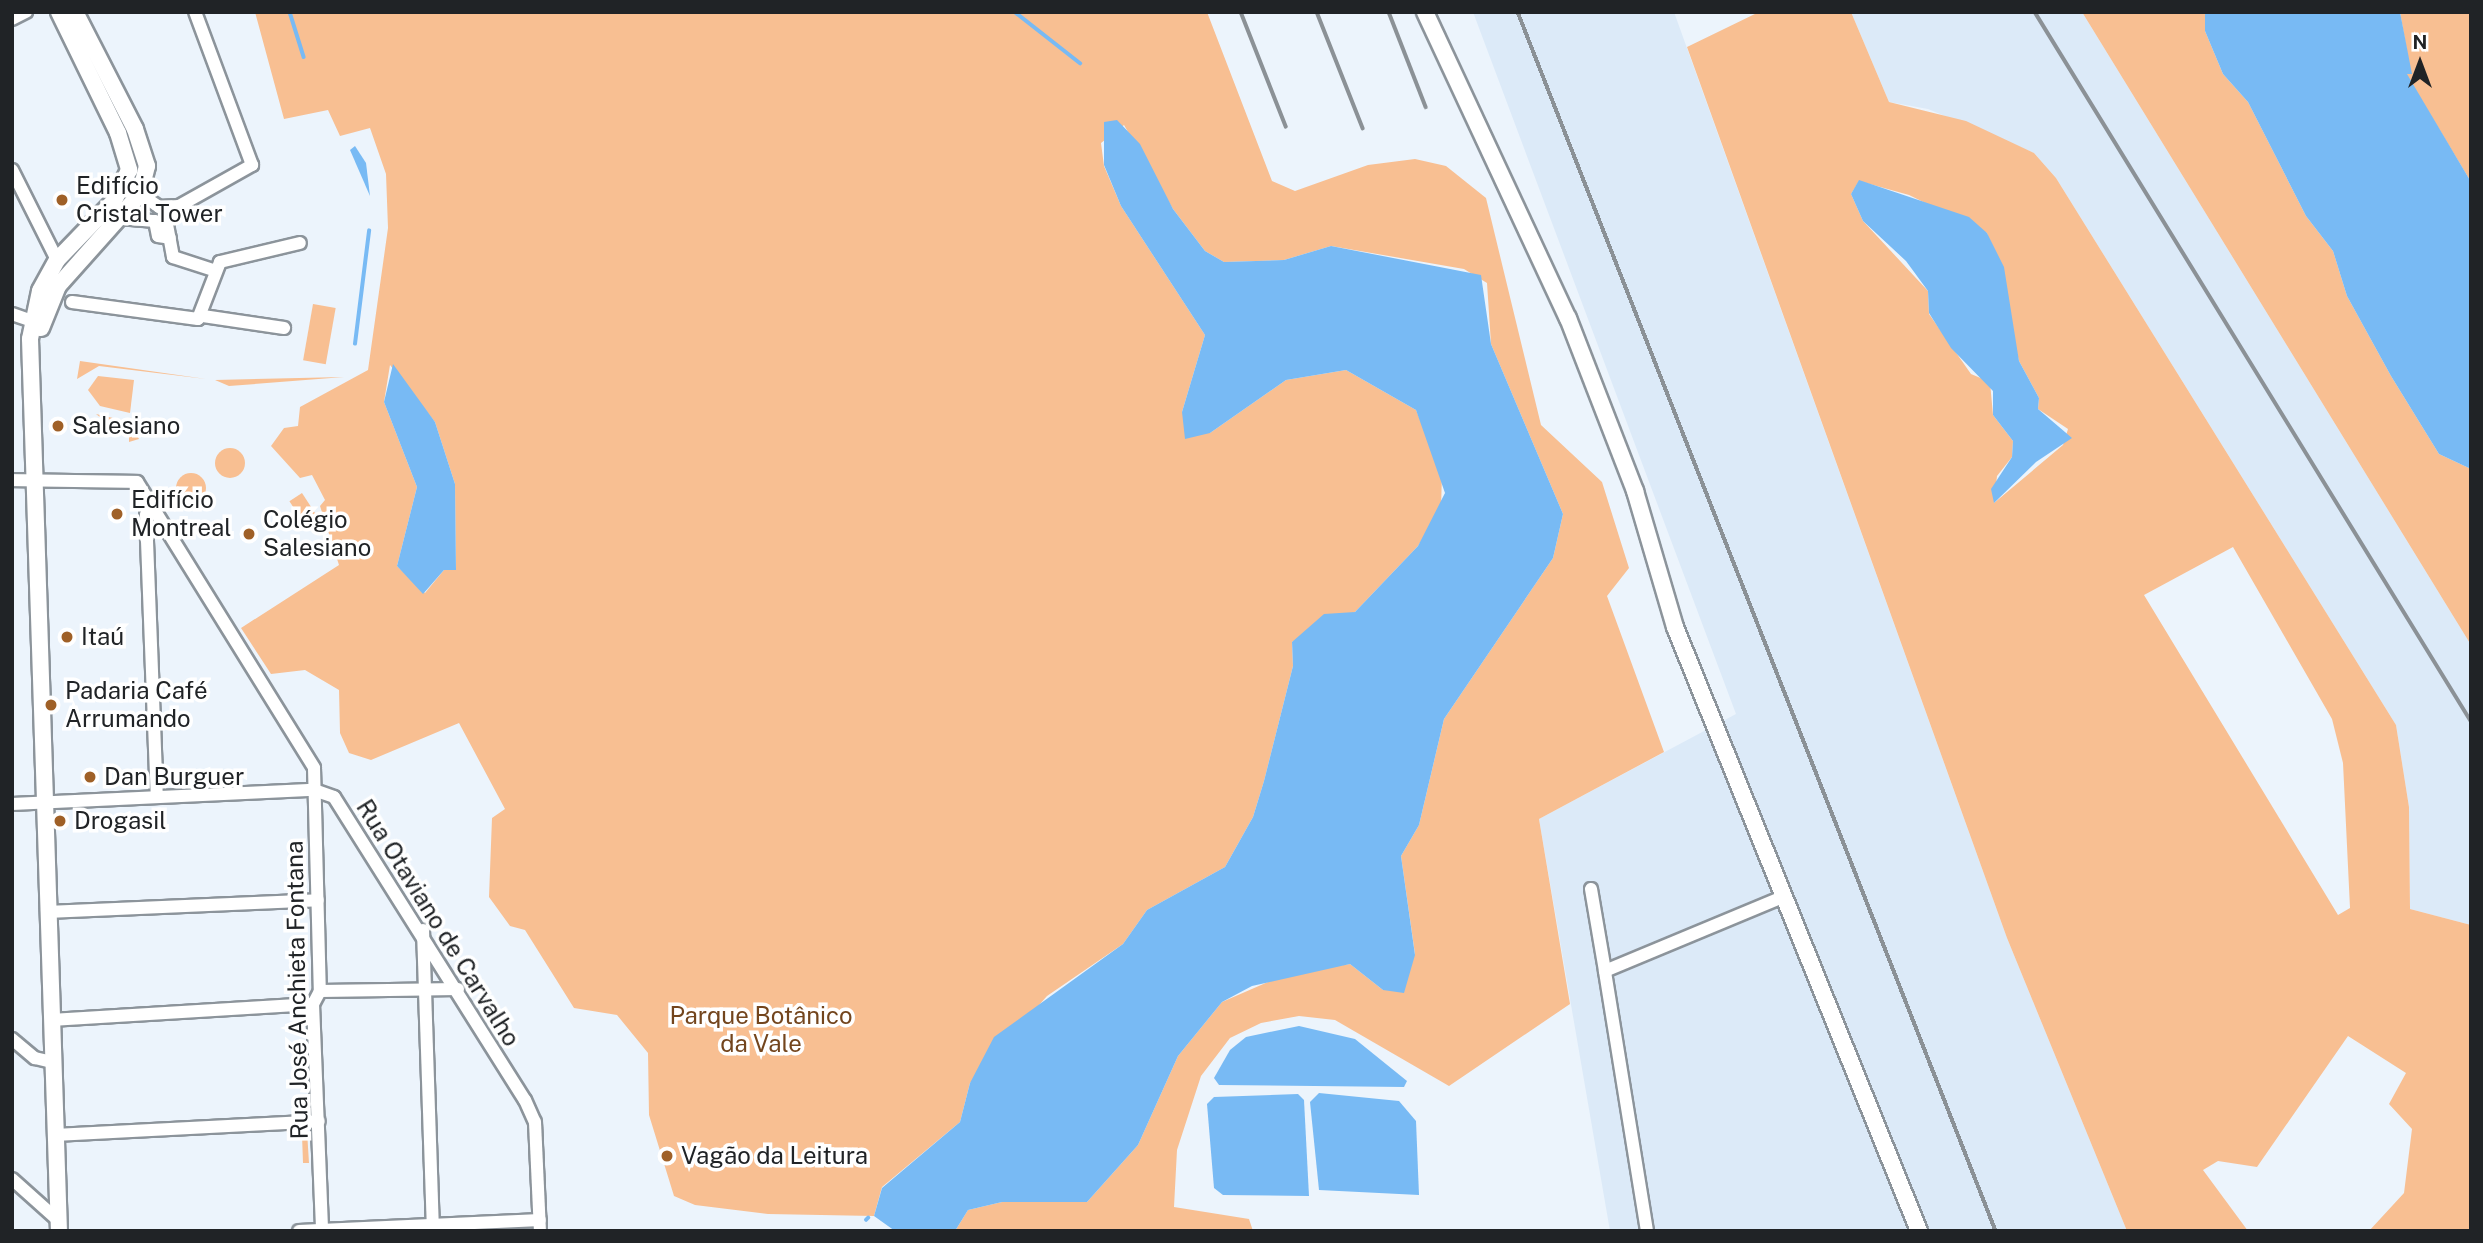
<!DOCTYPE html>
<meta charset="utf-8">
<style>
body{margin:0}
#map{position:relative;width:2483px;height:1243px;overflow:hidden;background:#ecf4fc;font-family:"Public Sans",sans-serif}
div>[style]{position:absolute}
.built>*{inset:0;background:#dceaf8}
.green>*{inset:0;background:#f8bf92;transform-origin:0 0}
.round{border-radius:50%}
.water>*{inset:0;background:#78baf4}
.stream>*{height:3.5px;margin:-1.75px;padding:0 1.75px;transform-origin:1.75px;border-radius:1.75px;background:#78baf4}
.roads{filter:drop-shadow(2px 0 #8c949b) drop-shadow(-2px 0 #8c949b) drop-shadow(0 2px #8c949b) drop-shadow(0 -2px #8c949b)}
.minor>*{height:12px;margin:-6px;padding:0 6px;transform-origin:6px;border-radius:6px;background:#fff}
.tertiary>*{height:16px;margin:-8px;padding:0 8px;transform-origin:8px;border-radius:8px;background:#fff}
.rail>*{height:3.5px;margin:-1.75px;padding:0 1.75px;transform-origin:1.75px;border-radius:1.75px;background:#8b9196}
.dots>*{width:19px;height:19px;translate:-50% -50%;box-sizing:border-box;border:4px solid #fff;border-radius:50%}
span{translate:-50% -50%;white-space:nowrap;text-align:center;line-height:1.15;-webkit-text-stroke:7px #fff;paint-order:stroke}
.poi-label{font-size:24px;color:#202326}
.left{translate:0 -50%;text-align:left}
.street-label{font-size:24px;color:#202326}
.park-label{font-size:24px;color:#73451d}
.frame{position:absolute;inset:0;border:14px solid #202326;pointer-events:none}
.north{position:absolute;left:2385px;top:28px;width:70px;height:70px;-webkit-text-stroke:5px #fff;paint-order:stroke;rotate:0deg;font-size:19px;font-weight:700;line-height:28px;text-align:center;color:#202326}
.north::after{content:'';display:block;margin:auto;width:24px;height:32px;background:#202326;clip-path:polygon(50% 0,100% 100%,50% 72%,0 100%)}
</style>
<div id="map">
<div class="built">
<i style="clip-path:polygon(1473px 12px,1674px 12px,2007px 938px,2127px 1231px,1610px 1231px,1539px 819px,1736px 714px)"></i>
<i style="clip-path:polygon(1851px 12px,2082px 12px,2471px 645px,2471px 925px,2410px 909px,2409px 807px,2396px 725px,2056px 178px,2034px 153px,1928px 109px,1889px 102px)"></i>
</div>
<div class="green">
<i style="clip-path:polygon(evenodd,255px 12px,1207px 12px,1272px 181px,1295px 191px,1368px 165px,1415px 159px,1446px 166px,1486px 198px,1541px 425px,1602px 482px,1629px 568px,1607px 596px,1664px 752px,1539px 819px,1570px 1004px,1449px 1086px,1335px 1020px,1299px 1016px,1261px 1023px,1230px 1038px,1201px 1076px,1177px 1150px,1174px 1207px,1249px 1219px,1253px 1231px,955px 1231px,968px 1210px,1002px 1202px,1087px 1202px,1138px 1145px,1178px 1056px,1222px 1002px,1286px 974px,1350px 964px,1383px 990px,1415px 954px,1401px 856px,1419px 825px,1444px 719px,1553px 558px,1563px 514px,1491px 344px,1487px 283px,1464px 269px,1331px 246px,1284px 260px,1224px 262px,1205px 251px,1173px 209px,1124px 125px,1101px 143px,1104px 166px,1121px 206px,1205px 335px,1182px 412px,1210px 433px,1286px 380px,1346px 370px,1416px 410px,1442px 473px,1441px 509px,1418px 546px,1355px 612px,1292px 642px,1293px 666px,1264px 781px,1253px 817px,1225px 867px,1147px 910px,1123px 944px,1047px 996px,970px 1083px,960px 1122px,882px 1187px,874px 1216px,768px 1214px,695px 1205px,674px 1196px,649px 1115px,648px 1053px,617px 1015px,574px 1008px,525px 930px,510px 926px,489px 897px,492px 818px,505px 809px,459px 723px,371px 760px,349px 753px,340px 733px,339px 690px,305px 670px,271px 674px,241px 628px,339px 565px,320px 506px,325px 500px,312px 475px,300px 478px,271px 446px,284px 428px,298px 426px,300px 407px,368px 370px,388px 228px,386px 174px,370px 128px,340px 136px,328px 110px,284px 119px,255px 12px,390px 365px,435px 422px,455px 484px,456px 570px,444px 570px,425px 593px,397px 566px,417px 487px,384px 402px,390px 365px)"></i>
<i style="clip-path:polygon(evenodd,1759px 12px,1851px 12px,1889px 102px,1966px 121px,2034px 153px,2056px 178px,2396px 725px,2409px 807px,2410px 909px,2471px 925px,2471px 1231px,2369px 1231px,2404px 1193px,2412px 1129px,2389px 1104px,2406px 1073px,2348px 1036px,2257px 1167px,2218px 1161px,2203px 1170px,2248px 1231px,2127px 1231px,2007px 938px,1687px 47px,1759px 12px,1859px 181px,1909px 195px,1987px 233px,2019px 361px,2039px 398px,2038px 409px,2068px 429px,2063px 445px,1994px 503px,1997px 476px,2012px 457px,2013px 441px,1993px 415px,1990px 382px,1971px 374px,1929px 314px,1928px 291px,1863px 221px,1851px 194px,1859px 181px,1759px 12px,2233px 547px,2332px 719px,2343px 763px,2350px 908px,2338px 915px,2144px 595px,2233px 547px)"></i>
<i style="clip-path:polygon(2082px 12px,2205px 12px,2205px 31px,2223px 74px,2248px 102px,2306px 216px,2333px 251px,2347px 296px,2391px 376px,2439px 454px,2471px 469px,2471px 645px)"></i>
<i style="clip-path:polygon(2400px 12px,2471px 12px,2471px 182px,2406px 74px,2411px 74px)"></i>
<i style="left:313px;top:304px;width:23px;height:57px;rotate:10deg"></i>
<i style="clip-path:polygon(80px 361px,206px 379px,99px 366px,77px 379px)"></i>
<i style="clip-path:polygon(98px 376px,134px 380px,130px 413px,100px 406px,88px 390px)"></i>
<i style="clip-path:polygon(344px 377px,229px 386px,215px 380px)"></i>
<i style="clip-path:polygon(96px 414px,130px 422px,139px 439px,129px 442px,129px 430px,116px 430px)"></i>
<i class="round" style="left:215px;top:448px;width:30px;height:30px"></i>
<i class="round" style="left:176px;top:473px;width:30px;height:30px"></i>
<i style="left:302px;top:493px;width:31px;height:15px;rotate:57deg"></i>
<i style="clip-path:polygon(286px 1131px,307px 1131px,309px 1163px,303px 1163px,302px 1135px)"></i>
</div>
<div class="water">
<i style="clip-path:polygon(2205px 12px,2400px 12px,2412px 74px,2407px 74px,2471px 182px,2471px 469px,2439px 454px,2391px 376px,2347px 296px,2333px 251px,2306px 216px,2248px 102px,2223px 74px,2205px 31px)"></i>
<i style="clip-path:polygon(1117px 120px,1140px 144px,1173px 209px,1205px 251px,1224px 262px,1284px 260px,1331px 246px,1481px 275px,1491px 344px,1563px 514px,1553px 558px,1444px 719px,1419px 825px,1401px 856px,1415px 955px,1404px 993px,1383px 990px,1350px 964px,1252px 986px,1222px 1002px,1178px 1056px,1138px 1145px,1087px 1202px,1002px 1202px,968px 1210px,955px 1231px,895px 1231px,874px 1216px,882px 1188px,960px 1122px,970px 1083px,994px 1037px,1123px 944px,1147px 910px,1225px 867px,1253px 817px,1264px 781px,1293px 666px,1292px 642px,1324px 614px,1355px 612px,1418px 546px,1445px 493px,1416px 410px,1346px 370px,1286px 380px,1210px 433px,1185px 439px,1182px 412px,1205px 335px,1121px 206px,1104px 165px,1104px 122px)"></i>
<i style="clip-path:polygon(355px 146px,366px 163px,370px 196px,350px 150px)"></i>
<i style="clip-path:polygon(1859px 180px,1969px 217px,1987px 233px,2004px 267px,2019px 361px,2039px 398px,2038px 409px,2072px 438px,2036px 462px,1994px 503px,1991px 489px,2012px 457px,2013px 441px,1993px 415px,1993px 391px,1951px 348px,1929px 313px,1928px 291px,1906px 261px,1863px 221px,1851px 194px)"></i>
<i style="clip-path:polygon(393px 364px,435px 422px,455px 484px,456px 570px,444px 570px,423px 594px,397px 566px,417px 487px,384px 402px)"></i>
<i style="clip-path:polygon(1299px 1026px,1355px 1039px,1407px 1081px,1404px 1087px,1219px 1085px,1214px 1078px,1230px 1050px,1246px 1037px)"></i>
<i style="clip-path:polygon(1319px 1093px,1399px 1101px,1416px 1121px,1419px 1195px,1319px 1190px,1310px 1102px)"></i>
<i style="clip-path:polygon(1298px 1094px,1304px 1100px,1309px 1196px,1223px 1195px,1214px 1188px,1207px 1104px,1214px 1097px)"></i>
</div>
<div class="stream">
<i style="left:290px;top:12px;width:47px;rotate:72.7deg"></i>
<i style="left:1015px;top:12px;width:83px;rotate:38.1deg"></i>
<i style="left:355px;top:344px;width:114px;rotate:-82.9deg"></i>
<i style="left:866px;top:1220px;width:3px;rotate:-45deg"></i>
</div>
<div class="roads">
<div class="minor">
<i style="left:12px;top:19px;width:16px;rotate:-27deg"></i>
<i style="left:12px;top:170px;width:101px;rotate:63.4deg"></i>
<i style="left:140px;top:194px;width:23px;rotate:34deg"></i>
<i style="left:159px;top:207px;width:20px;rotate:-3deg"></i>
<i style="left:179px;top:206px;width:84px;rotate:-29.3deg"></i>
<i style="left:252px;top:165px;width:163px;rotate:-110.4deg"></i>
<i style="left:164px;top:208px;width:50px;rotate:79.6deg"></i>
<i style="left:173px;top:257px;width:45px;rotate:18deg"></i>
<i style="left:119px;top:218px;width:36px;rotate:5deg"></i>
<i style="left:155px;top:221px;width:15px;rotate:79deg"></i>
<i style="left:158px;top:236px;width:12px;rotate:9deg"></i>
<i style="left:72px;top:302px;width:127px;rotate:7.7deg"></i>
<i style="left:198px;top:319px;width:61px;rotate:-68.9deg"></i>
<i style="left:220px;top:262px;width:82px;rotate:-13.4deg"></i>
<i style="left:12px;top:314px;width:21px;rotate:19deg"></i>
<i style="left:203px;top:316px;width:82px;rotate:8.4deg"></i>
<i style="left:12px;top:480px;width:125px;rotate:0.9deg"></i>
<i style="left:137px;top:482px;width:336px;rotate:58.2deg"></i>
<i style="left:314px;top:768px;width:223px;rotate:88.5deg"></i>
<i style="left:320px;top:991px;width:15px;rotate:118deg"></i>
<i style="left:313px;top:1004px;width:227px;rotate:87.7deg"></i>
<i style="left:151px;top:505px;width:11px;rotate:117deg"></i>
<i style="left:146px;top:515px;width:282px;rotate:87.8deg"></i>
<i style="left:12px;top:804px;width:302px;rotate:-2.7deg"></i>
<i style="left:314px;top:790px;width:21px;rotate:19deg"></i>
<i style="left:334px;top:797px;width:358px;rotate:57.8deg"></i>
<i style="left:525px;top:1100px;width:24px;rotate:66deg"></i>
<i style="left:535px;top:1122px;width:109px;rotate:87.4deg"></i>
<i style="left:1591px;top:889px;width:83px;rotate:80.3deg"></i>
<i style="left:47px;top:912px;width:271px;rotate:-2.5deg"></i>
<i style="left:423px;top:930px;width:301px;rotate:88.1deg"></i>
<i style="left:320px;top:991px;width:138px;rotate:-0.8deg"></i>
<i style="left:51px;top:1020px;width:262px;rotate:-3.5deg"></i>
<i style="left:12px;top:1039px;width:30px;rotate:40deg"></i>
<i style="left:35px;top:1058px;width:18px;rotate:13deg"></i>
<i style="left:56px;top:1135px;width:263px;rotate:-3deg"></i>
<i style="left:12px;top:1179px;width:63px;rotate:41.8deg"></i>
<i style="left:299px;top:1231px;width:241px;rotate:-2.6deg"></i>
<i style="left:1647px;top:1231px;width:263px;rotate:-99.2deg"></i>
<i style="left:1605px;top:971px;width:193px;rotate:-22.6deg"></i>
</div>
<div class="tertiary">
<i style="left:59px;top:12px;width:135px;rotate:64deg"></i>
<i style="left:118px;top:133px;width:39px;rotate:73deg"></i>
<i style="left:129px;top:170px;width:34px;rotate:116deg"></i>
<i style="left:114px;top:201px;width:82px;rotate:134deg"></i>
<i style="left:57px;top:260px;width:35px;rotate:119deg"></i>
<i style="left:40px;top:291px;width:49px;rotate:101.8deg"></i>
<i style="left:30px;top:339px;width:892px;rotate:88.14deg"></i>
<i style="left:1425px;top:12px;width:338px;rotate:65deg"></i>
<i style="left:1568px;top:318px;width:186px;rotate:68.8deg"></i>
<i style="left:1635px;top:491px;width:142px;rotate:73.6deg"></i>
<i style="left:1675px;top:627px;width:651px;rotate:68deg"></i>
<i style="left:41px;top:328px;width:45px;rotate:-68deg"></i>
<i style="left:58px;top:286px;width:123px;rotate:-48.3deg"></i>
<i style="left:140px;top:194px;width:29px;rotate:-76deg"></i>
<i style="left:147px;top:166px;width:39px;rotate:-108deg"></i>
<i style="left:135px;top:129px;width:131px;rotate:-117.1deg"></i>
</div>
</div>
<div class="rail">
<i style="left:1241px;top:12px;width:123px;rotate:68.5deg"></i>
<i style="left:1317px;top:12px;width:125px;rotate:68.4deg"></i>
<i style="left:1389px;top:12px;width:102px;rotate:68.7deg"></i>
<i style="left:1518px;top:12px;width:1309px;rotate:68.59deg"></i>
<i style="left:2035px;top:12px;width:832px;rotate:58.41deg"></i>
</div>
<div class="dots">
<i style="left:62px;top:200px;background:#9f6027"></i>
<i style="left:58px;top:426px;background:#9f6027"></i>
<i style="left:117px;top:514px;background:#9f6027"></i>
<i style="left:249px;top:534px;background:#9f6027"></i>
<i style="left:67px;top:637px;background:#9f6027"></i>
<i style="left:51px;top:705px;background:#9f6027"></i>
<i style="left:90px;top:777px;background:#9f6027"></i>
<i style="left:60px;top:821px;background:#9f6027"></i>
<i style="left:667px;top:1156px;background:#9f6027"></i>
</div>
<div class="poi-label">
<span class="left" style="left:76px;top:200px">Edifício<br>Cristal Tower</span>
<span class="left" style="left:72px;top:426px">Salesiano</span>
<span class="left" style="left:131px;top:514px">Edifício<br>Montreal</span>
<span class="left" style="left:263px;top:534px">Colégio<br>Salesiano</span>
<span class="left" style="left:81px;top:637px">Itaú</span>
<span class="left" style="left:65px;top:705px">Padaria Café<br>Arrumando</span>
<span class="left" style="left:104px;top:777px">Dan Burguer</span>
<span class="left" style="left:74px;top:821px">Drogasil</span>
<span class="left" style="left:681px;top:1156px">Vagão da Leitura</span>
</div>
<div class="street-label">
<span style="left:438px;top:923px;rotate:58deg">Rua Otaviano de Carvalho</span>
<span style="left:297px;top:990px;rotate:-91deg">Rua José Anchieta Fontana</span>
</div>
<div class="park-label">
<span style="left:761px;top:1030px">Parque Botânico<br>da Vale</span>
</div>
<div class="frame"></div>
<div class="north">N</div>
</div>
